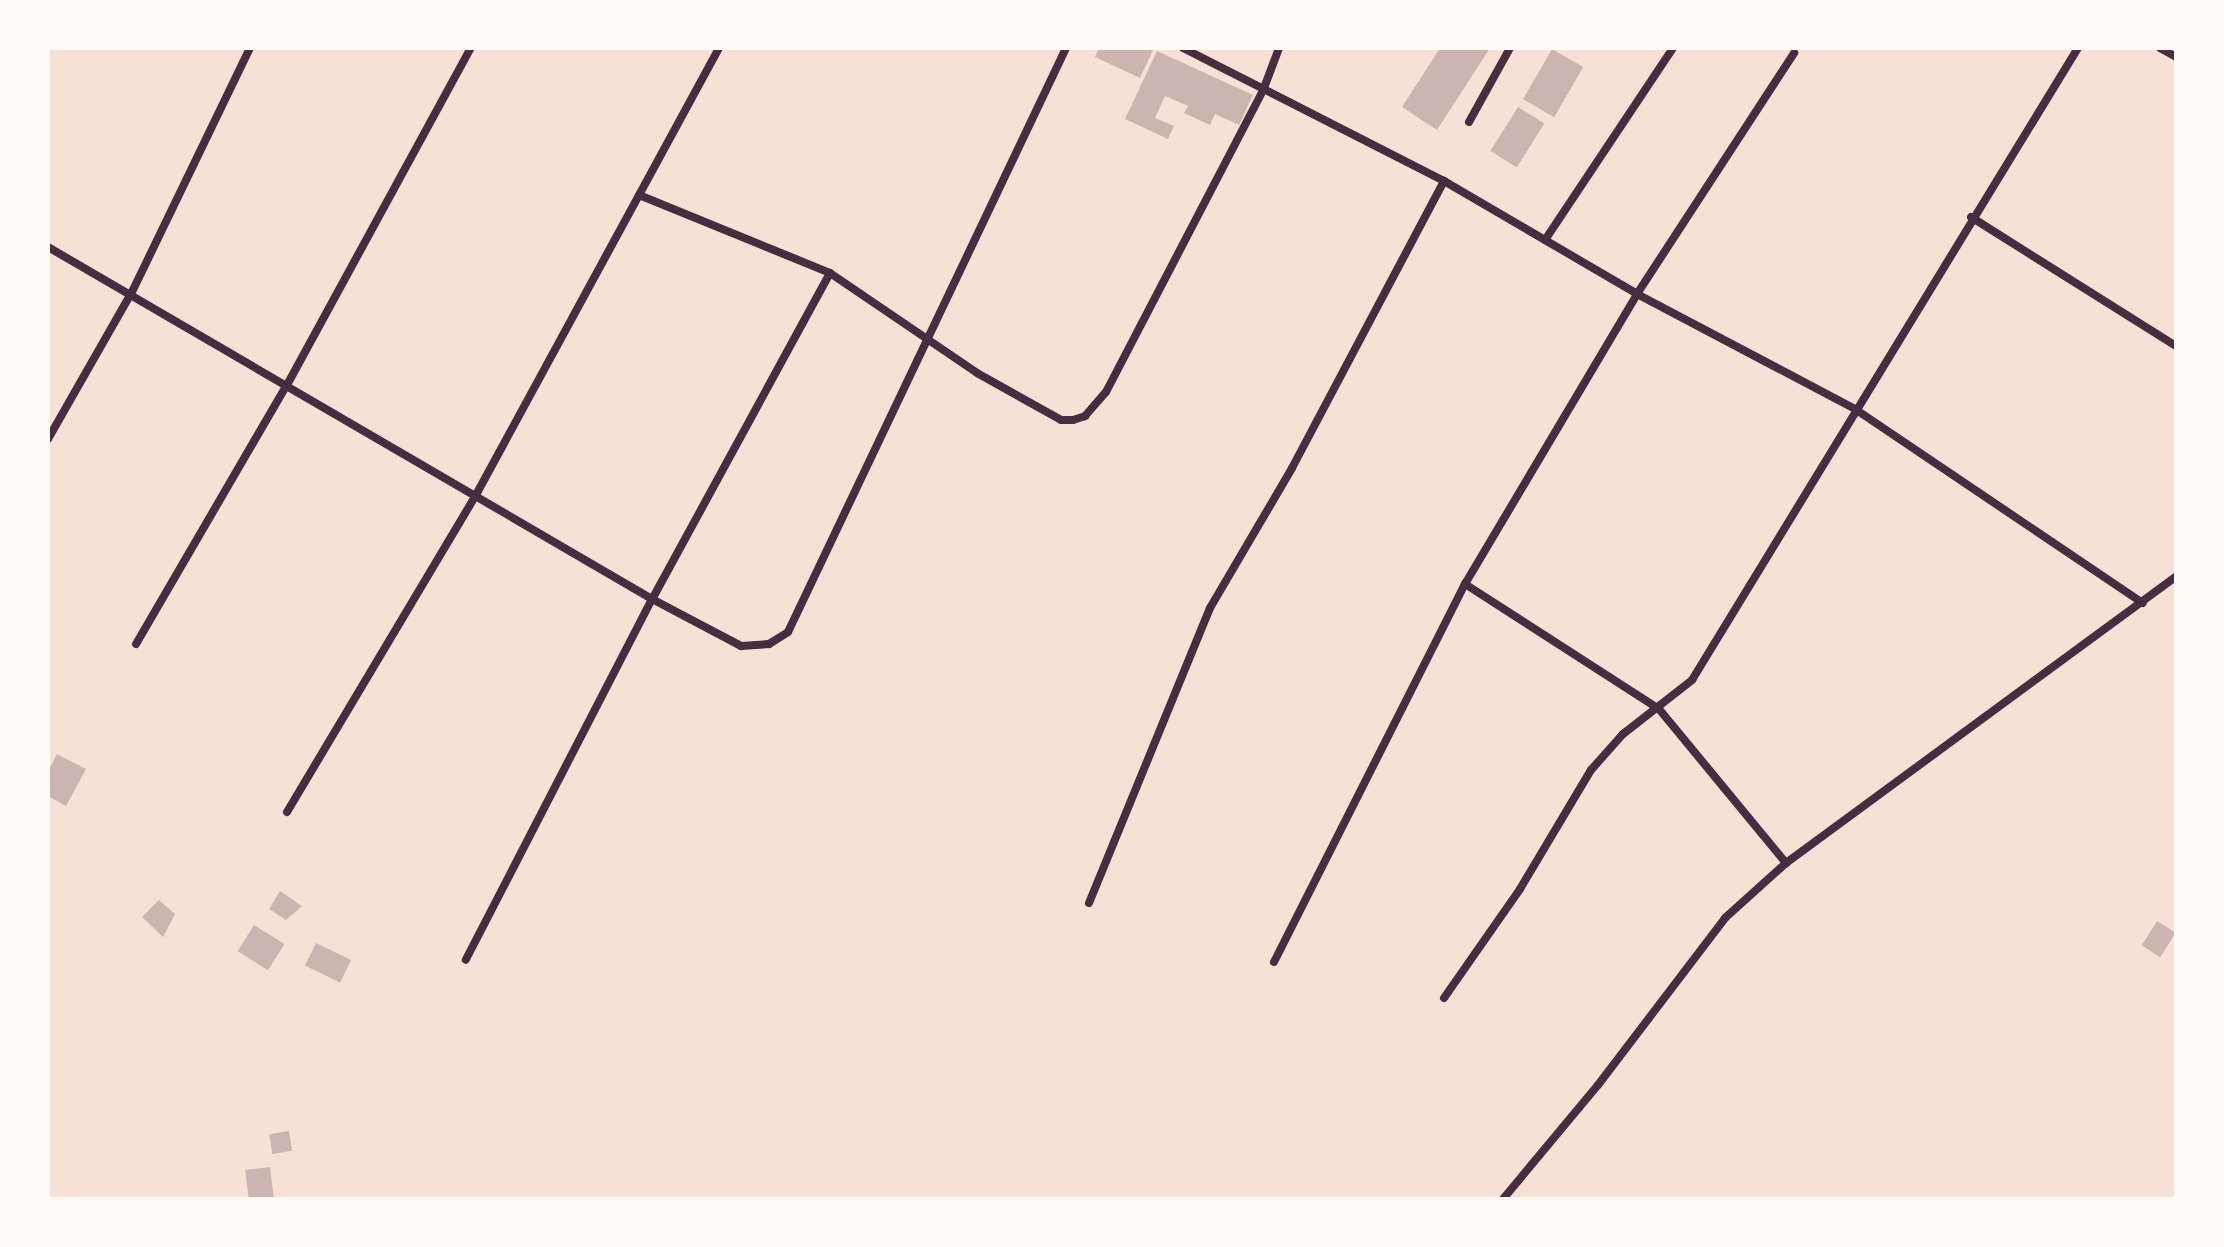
<!DOCTYPE html>
<style>
body{margin:0}
#map{position:relative;width:2224px;height:1247px;overflow:hidden;background:#f7e1d7;font-family:"Fira Sans Condensed",sans-serif}
div>[style]{position:absolute}
.building>*{inset:0;background:#ccb4b1;transform-origin:0 0}
.minor>*{height:8px;margin:-4px;padding:0 4px;transform-origin:4px;border-radius:4px;background:#4a2c40}
span{translate:-50% -50%;white-space:nowrap;text-align:center;line-height:1.15;-webkit-text-stroke:6px #fffaf5;paint-order:stroke}
.frame{position:absolute;inset:0;border:50px solid #fffaf5;pointer-events:none}
</style>
<div id="map">
<div class="building">
<i style="clip-path:polygon(1099px 48px,1150px 48px,1153px 50px,1140px 78px,1095px 57px)"></i>
<i style="clip-path:polygon(1440px 48px,1490px 48px,1437px 130px,1402px 107px)"></i>
<i style="left:1552px;top:49px;width:36px;height:58px;rotate:30deg"></i>
<i style="clip-path:polygon(1157px 51px,1253px 95px,1239px 125px,1215px 114px,1210px 125px,1184px 113px,1188px 106px,1165px 96px,1155px 118px,1174px 126px,1168px 139px,1125px 119px)"></i>
<i style="left:1518px;top:107px;width:31px;height:52px;rotate:32deg"></i>
<i style="clip-path:polygon(57px 754px,86px 769px,66px 806px,48px 796px,48px 771px)"></i>
<i style="clip-path:polygon(280px 891px,302px 906px,286px 920px,269px 909px)"></i>
<i style="clip-path:polygon(159px 900px,175px 914px,163px 937px,142px 917px)"></i>
<i style="left:2157px;top:921px;width:22px;height:29px;rotate:32deg"></i>
<i style="left:254px;top:925px;width:36px;height:31px;rotate:32deg"></i>
<i style="left:316px;top:943px;width:39px;height:25px;rotate:26deg"></i>
<i style="left:289px;top:1131px;width:20px;height:20px;rotate:81deg"></i>
<i style="left:270px;top:1167px;width:32px;height:25px;rotate:83deg"></i>
</div>
<div class="minor">
<i style="left:1183px;top:48px;width:293px;rotate:27deg"></i>
<i style="left:1444px;top:181px;width:224px;rotate:30.3deg"></i>
<i style="left:1637px;top:294px;width:246px;rotate:27.8deg"></i>
<i style="left:1855px;top:409px;width:347px;rotate:34deg"></i>
<i style="left:2160px;top:48px;width:18px;rotate:29deg"></i>
<i style="left:1469px;top:122px;width:85px;rotate:-61deg"></i>
<i style="left:639px;top:195px;width:206px;rotate:22.2deg"></i>
<i style="left:830px;top:273px;width:178px;rotate:34.2deg"></i>
<i style="left:977px;top:373px;width:96px;rotate:29.2deg"></i>
<i style="left:1061px;top:420px;width:12px"></i>
<i style="left:1073px;top:420px;width:13px;rotate:-18deg"></i>
<i style="left:1085px;top:416px;width:32px;rotate:-49deg"></i>
<i style="left:1106px;top:392px;width:343px;rotate:-62.5deg"></i>
<i style="left:1264px;top:88px;width:43px;rotate:-69.4deg"></i>
<i style="left:1971px;top:217px;width:242px;rotate:32.2deg"></i>
<i style="left:1545px;top:240px;width:231px;rotate:-56.3deg"></i>
<i style="left:48px;top:247px;width:699px;rotate:30.23deg"></i>
<i style="left:652px;top:599px;width:406px;rotate:117.3deg"></i>
<i style="left:830px;top:273px;width:371px;rotate:118.6deg"></i>
<i style="left:652px;top:599px;width:101px;rotate:27.8deg"></i>
<i style="left:741px;top:646px;width:28px;rotate:-4deg"></i>
<i style="left:769px;top:644px;width:22px;rotate:-32deg"></i>
<i style="left:788px;top:632px;width:647px;rotate:-64.54deg"></i>
<i style="left:48px;top:439px;width:169px;rotate:-60.3deg"></i>
<i style="left:132px;top:292px;width:271px;rotate:-64.2deg"></i>
<i style="left:1465px;top:584px;width:231px;rotate:32.8deg"></i>
<i style="left:1659px;top:709px;width:200px;rotate:50.5deg"></i>
<i style="left:136px;top:644px;width:300px;rotate:-59.8deg"></i>
<i style="left:287px;top:385px;width:384px;rotate:-61.4deg"></i>
<i style="left:287px;top:812px;width:371px;rotate:-59.2deg"></i>
<i style="left:477px;top:493px;width:507px;rotate:-61.46deg"></i>
<i style="left:1089px;top:903px;width:319px;rotate:-67.7deg"></i>
<i style="left:1210px;top:608px;width:162px;rotate:-59.6deg"></i>
<i style="left:1292px;top:468px;width:325px;rotate:-62.1deg"></i>
<i style="left:1274px;top:962px;width:424px;rotate:-63.2deg"></i>
<i style="left:1465px;top:584px;width:337px;rotate:-59.3deg"></i>
<i style="left:1637px;top:294px;width:288px;rotate:-56.9deg"></i>
<i style="left:1444px;top:998px;width:133px;rotate:-55.1deg"></i>
<i style="left:1520px;top:889px;width:139px;rotate:-59.2deg"></i>
<i style="left:1591px;top:770px;width:48px;rotate:-48.4deg"></i>
<i style="left:1623px;top:734px;width:88px;rotate:-38deg"></i>
<i style="left:1692px;top:680px;width:741px;rotate:-58.59deg"></i>
<i style="left:1503px;top:1199px;width:148px;rotate:-50.2deg"></i>
<i style="left:1598px;top:1085px;width:210px;rotate:-52.7deg"></i>
<i style="left:1725px;top:918px;width:82px;rotate:-42deg"></i>
<i style="left:1786px;top:863px;width:484px;rotate:-36.3deg"></i>
</div>
<div class="frame"></div>
</div>
